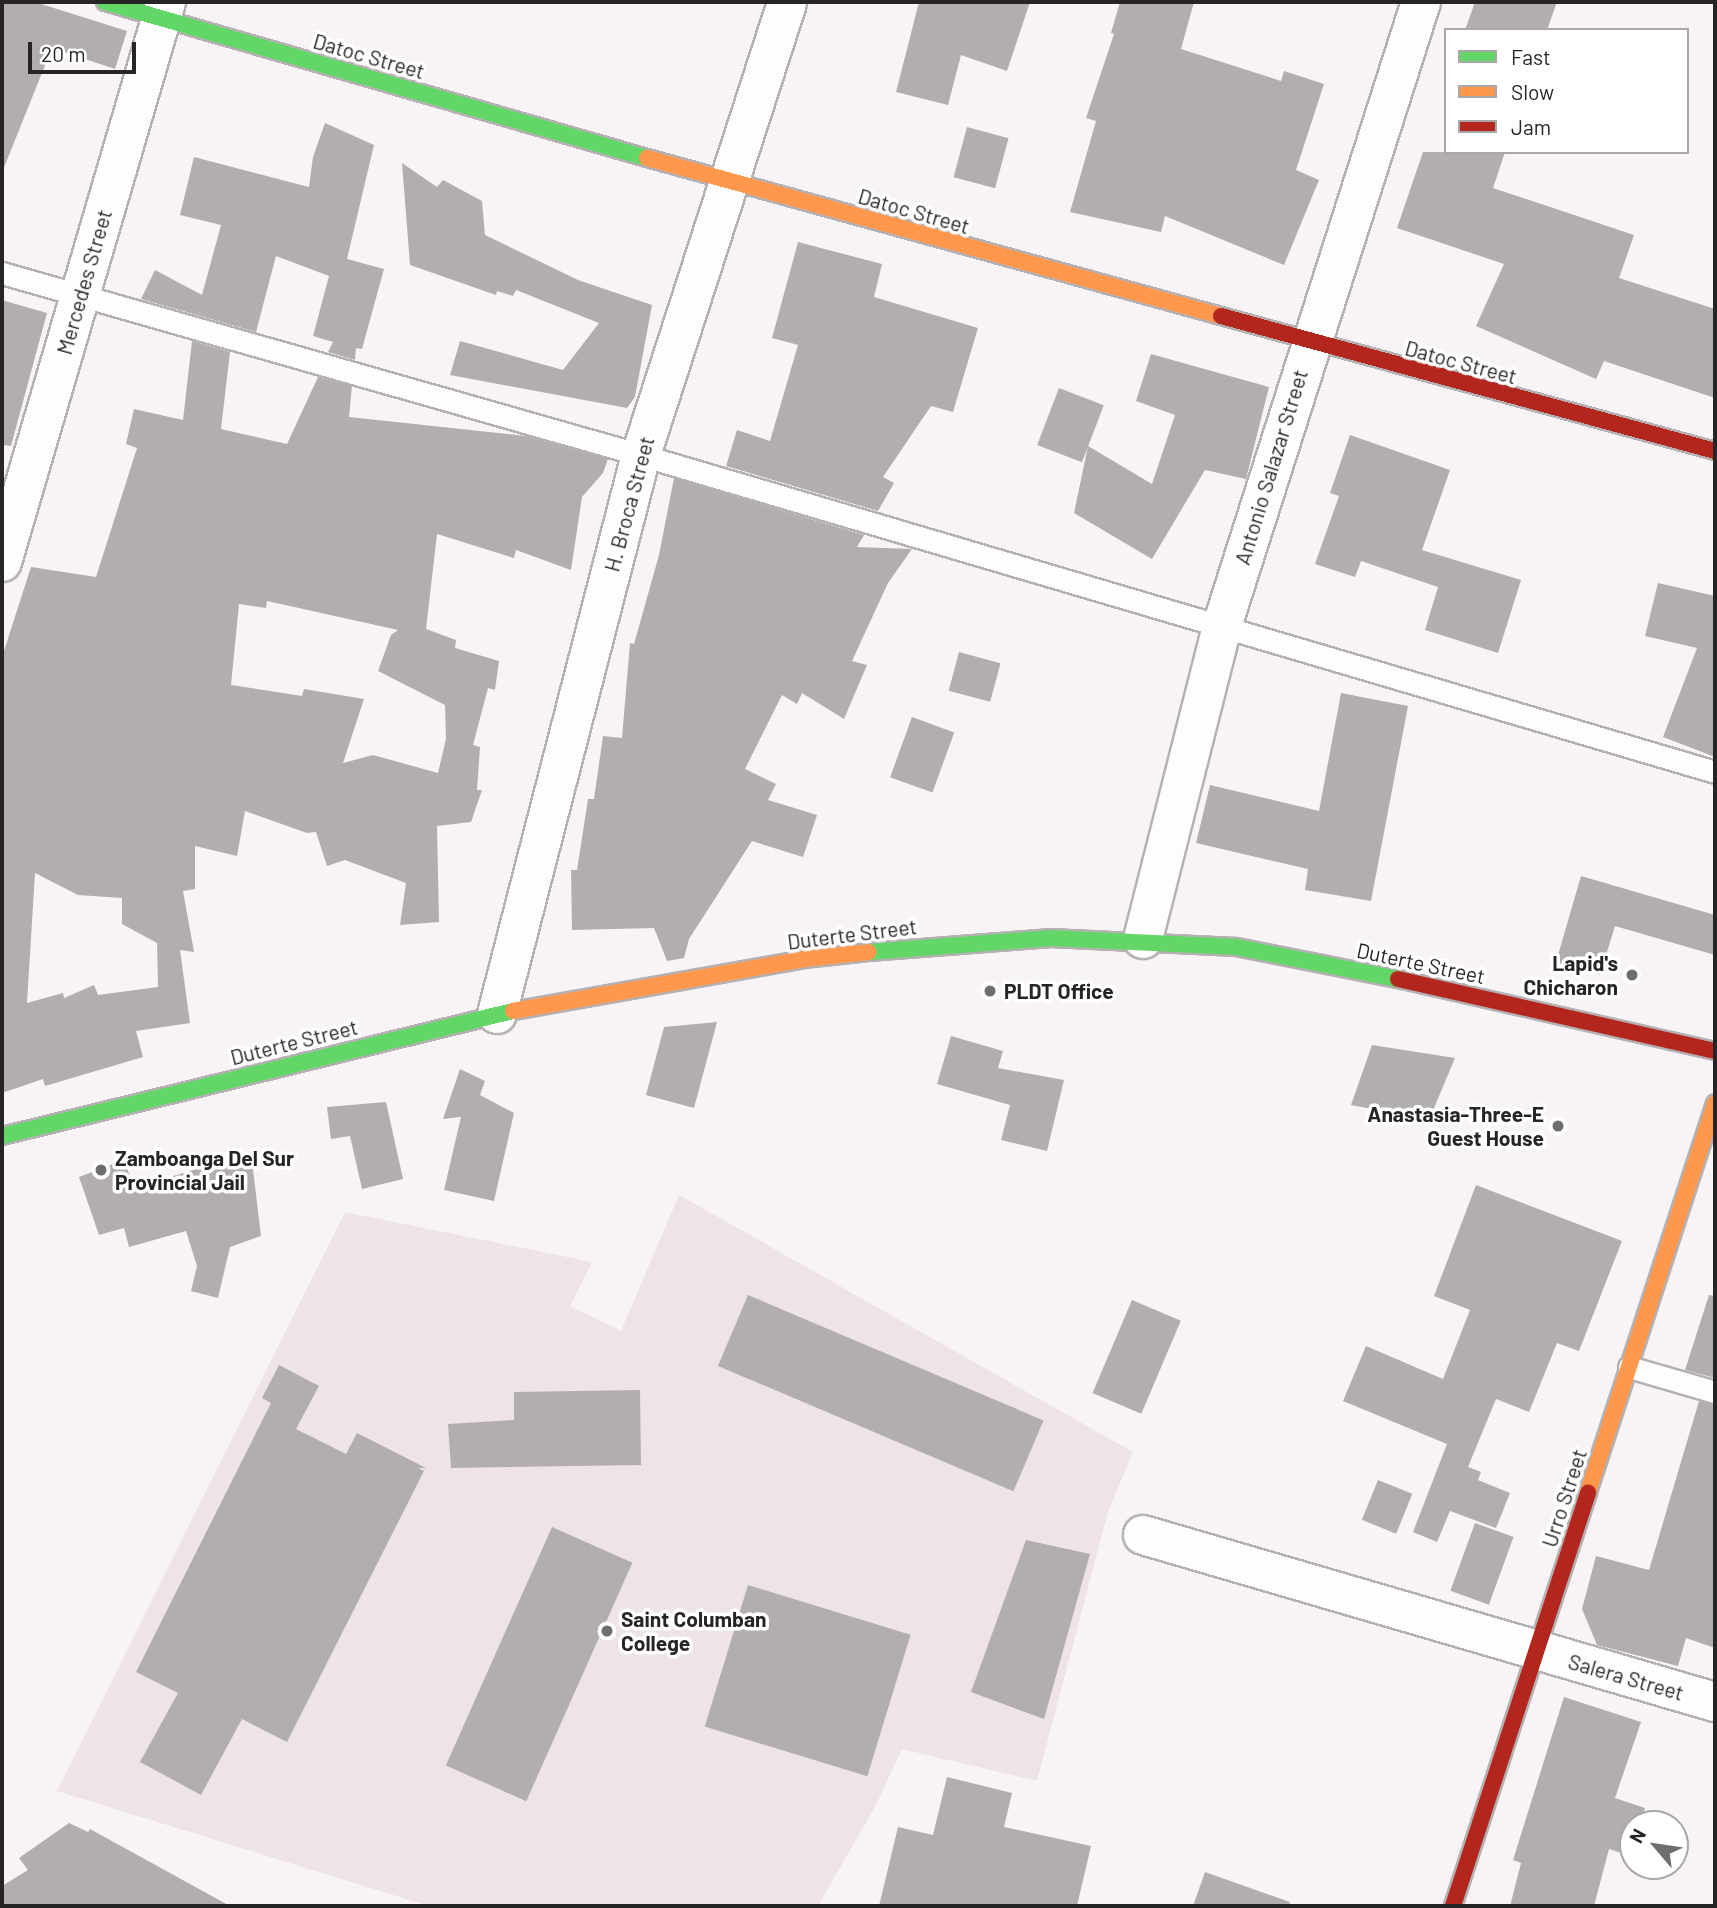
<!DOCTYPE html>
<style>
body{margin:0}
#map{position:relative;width:1717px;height:1908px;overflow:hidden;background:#f8f4f5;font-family:Barlow,sans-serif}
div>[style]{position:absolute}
.built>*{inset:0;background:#eee3e6}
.building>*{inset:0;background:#b2aeaf;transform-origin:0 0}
.roads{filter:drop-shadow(2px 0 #b5b1b2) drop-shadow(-2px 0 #b5b1b2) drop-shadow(0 2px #b5b1b2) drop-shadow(0 -2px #b5b1b2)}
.lane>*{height:21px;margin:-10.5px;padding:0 10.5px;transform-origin:10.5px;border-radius:10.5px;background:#fefdfe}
.street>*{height:38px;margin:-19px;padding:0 19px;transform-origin:19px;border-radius:19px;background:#fefdfe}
.fast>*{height:16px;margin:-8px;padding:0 8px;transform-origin:8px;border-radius:8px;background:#63d668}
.slow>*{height:16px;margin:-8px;padding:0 8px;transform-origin:8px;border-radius:8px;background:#ff974d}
.jam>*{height:16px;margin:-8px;padding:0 8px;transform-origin:8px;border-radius:8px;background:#b3261e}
.dots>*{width:19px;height:19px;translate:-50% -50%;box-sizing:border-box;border:4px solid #fff;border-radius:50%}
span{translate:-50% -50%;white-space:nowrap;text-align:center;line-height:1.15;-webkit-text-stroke:7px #fff;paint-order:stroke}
.street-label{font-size:21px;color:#272425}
.poi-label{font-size:21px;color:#272425;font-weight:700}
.right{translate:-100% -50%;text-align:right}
.left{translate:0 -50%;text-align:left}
.frame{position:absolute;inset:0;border:4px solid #272425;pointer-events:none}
.legend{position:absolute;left:1444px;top:28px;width:245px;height:126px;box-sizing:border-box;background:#fff;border:2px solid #a9a7a8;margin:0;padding:9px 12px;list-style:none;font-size:21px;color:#272425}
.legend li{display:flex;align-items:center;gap:14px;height:35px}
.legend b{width:35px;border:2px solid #a9a7a8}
.north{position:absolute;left:1619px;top:1810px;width:70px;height:70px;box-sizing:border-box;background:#fff;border:2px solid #a9a7a8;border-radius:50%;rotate:299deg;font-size:19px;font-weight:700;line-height:28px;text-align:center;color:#272425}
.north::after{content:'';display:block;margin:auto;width:24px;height:32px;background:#706d6e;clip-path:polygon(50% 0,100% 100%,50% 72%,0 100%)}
.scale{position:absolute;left:28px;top:42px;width:108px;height:32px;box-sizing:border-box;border:4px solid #272425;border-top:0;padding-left:9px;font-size:21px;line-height:24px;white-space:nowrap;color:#272425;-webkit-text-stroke:5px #fff;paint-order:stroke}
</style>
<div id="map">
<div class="built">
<i style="clip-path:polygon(679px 1195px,1133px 1452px,1108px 1512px,1037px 1781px,902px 1749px,876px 1805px,818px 1906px,429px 1906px,57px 1791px,345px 1212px,592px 1262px,570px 1306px,621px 1331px)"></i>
</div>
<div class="building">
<i style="clip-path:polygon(2px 2px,35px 2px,127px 31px,115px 69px,52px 48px,3px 170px)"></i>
<i style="clip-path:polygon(919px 2px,1030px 2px,1007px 71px,961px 55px,948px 105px,896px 92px)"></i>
<i style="clip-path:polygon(1120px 2px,1194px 2px,1181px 49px,1281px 81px,1284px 71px,1324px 84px,1296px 170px,1319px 180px,1284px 265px,1165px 216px,1161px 232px,1070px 212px,1096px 121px,1086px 118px,1114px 34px,1111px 33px)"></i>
<i style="clip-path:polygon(1475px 2px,1557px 2px,1547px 30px,1465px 30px)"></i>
<i style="clip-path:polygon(325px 123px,374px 145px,347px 259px,384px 269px,362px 349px,356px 348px,355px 360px,328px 352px,333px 342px,313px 336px,329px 276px,276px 256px,256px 332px,141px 299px,155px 270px,202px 295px,221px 225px,180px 215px,194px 157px,309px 187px,313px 157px)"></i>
<i style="left:967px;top:127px;width:43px;height:52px;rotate:15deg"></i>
<i style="clip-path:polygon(1423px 152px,1505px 152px,1493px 188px,1634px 235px,1619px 278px,1715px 309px,1715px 398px,1604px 361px,1596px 379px,1476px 326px,1504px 264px,1397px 228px)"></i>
<i style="clip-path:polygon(402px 163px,437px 187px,443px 180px,482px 201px,485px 235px,578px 280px,652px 305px,635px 397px,627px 408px,450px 375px,460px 341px,563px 370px,599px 323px,516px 290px,513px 296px,497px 291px,496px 295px,410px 265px)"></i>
<i style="clip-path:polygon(798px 242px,882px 264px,874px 297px,978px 328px,953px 412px,931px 406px,883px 477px,894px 483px,878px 511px,726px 466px,737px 430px,770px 441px,798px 345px,772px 338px)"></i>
<i style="clip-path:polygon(2px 300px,47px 313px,11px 446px,2px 445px)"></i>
<i style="clip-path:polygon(evenodd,192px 341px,230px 352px,221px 429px,287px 444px,318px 377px,352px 386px,349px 417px,526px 436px,608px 459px,603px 473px,582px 497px,571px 570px,516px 550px,514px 558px,437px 534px,426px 629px,456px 640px,455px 648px,499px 661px,495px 690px,488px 688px,473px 745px,480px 747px,477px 790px,482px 790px,471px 822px,437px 826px,439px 922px,400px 925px,406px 883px,345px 860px,327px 866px,316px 832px,307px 833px,245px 811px,237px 856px,195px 846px,195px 889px,183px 891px,194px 952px,180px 950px,190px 1023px,136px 1031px,143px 1057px,45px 1086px,43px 1079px,2px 1093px,2px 657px,31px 567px,96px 577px,137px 448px,126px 444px,134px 409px,183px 420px,192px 341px,267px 601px,398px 630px,391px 635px,378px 671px,445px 705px,446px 739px,438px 773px,373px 755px,343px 763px,364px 699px,304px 689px,302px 696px,231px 685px,239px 604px,266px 608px,267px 601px,192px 341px,35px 873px,78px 895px,122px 898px,122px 924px,157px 943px,158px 987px,98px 995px,94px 985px,64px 998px,63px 993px,27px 1003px,35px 873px)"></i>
<i style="clip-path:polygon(1151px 354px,1269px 387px,1246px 479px,1205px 470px,1152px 559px,1074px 513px,1088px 446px,1152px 484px,1175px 415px,1136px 401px)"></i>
<i style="left:1059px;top:388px;width:48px;height:61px;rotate:21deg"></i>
<i style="clip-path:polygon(1350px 435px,1450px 470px,1422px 550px,1521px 580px,1498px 653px,1425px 630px,1438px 587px,1361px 561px,1355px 577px,1315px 564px,1339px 496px,1330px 493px)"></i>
<i style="clip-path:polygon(674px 478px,864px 535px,857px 547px,912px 549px,888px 583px,852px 661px,867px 665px,844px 719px,802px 693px,797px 704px,782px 695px,745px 769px,776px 784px,768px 800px,817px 815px,803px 857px,752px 841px,689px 939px,684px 958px,667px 961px,654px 928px,572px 930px,571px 870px,577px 870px,588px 799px,594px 799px,603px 736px,622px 738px,630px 643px,634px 644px,659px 555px)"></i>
<i style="clip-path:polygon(1658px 583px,1715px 596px,1715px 757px,1663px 737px,1697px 648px,1645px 636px)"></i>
<i style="left:959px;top:652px;width:43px;height:40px;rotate:15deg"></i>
<i style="clip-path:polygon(1341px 693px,1408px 706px,1371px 901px,1305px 890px,1308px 869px,1196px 843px,1210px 785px,1319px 811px)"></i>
<i style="left:912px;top:717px;width:45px;height:64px;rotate:20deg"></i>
<i style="clip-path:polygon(1581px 876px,1715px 915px,1715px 955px,1615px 926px,1600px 975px,1556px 962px)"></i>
<i style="clip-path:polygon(717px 1022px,694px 1108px,646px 1095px,664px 1027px)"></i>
<i style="clip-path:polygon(951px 1036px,1003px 1051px,998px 1068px,1064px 1080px,1047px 1151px,1001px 1140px,1010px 1105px,937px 1084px)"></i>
<i style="clip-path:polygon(1372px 1045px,1455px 1058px,1429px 1120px,1351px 1105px)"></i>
<i style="clip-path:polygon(460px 1069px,485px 1081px,480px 1095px,514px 1113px,494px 1201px,444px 1190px,461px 1117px,443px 1119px)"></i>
<i style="clip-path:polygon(386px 1102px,403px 1179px,362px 1189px,350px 1136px,331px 1139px,327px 1107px)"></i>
<i style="clip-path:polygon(251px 1153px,261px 1236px,230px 1247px,218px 1298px,191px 1291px,197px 1266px,186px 1231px,129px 1247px,124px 1228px,99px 1235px,79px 1177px,124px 1160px,134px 1188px,203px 1167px,202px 1160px)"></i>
<i style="clip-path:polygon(1476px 1185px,1622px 1241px,1579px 1351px,1557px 1343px,1529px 1412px,1496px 1399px,1468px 1467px,1481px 1472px,1478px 1480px,1510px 1493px,1496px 1528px,1450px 1511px,1437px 1542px,1413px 1532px,1447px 1444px,1343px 1401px,1366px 1346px,1443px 1379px,1470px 1310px,1434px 1296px)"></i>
<i style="left:748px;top:1295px;width:321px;height:77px;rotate:23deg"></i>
<i style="clip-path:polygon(1709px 1295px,1715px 1296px,1715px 1378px,1685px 1370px)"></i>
<i style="left:1132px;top:1300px;width:53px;height:101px;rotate:23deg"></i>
<i style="clip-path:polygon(279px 1365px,319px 1386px,296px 1429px,346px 1454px,357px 1433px,426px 1468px,418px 1468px,424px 1471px,287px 1742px,242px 1719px,201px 1795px,140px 1762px,178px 1693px,136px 1672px,271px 1403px,262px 1398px)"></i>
<i style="clip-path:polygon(640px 1390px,641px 1465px,451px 1468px,448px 1424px,514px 1420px,514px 1392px)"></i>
<i style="clip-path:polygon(1699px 1401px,1715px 1405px,1715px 1648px,1686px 1638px,1678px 1666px,1597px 1645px,1582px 1609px,1596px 1556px,1649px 1570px)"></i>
<i style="left:1378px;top:1480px;width:37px;height:43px;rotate:22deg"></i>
<i style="left:1475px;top:1523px;width:41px;height:72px;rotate:20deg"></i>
<i style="left:552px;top:1527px;width:88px;height:261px;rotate:24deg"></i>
<i style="clip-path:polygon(1026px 1540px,1090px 1554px,1044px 1719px,971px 1692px)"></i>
<i style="left:748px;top:1585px;width:170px;height:148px;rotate:17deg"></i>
<i style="clip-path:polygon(1564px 1697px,1641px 1722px,1615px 1798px,1645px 1808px,1640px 1824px,1633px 1824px,1630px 1856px,1609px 1849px,1594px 1906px,1510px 1906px,1521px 1863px,1513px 1860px)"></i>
<i style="clip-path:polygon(947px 1777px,1012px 1793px,1004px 1827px,1091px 1846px,1077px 1906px,879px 1906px,898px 1827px,933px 1835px)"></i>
<i style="clip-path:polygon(69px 1823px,88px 1832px,90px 1829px,230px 1906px,2px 1906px,2px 1886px,28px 1870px,19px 1858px)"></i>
<i style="clip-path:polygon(1205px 1872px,1290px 1902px,1289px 1906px,1193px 1906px)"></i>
</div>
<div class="roads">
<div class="lane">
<i style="left:2px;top:273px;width:664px;rotate:15.9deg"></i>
<i style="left:641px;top:455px;width:1120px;rotate:16.44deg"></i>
<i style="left:1629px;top:1367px;width:90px;rotate:16.2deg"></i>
</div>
<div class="street">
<i style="left:2px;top:562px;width:584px;rotate:-73.68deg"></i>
<i style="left:1143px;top:939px;width:323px;rotate:-75.8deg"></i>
<i style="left:1222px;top:626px;width:655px;rotate:-72.31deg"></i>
<i style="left:497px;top:1014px;width:577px;rotate:-75.55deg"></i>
<i style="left:641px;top:455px;width:476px;rotate:-72.1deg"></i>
<i style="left:1143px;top:1535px;width:596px;rotate:16.28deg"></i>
</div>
<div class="fast">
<i style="left:105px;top:2px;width:564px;rotate:16.06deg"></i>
<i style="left:869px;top:952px;width:183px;rotate:-4.4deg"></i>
<i style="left:1051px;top:938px;width:185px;rotate:2.8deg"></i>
<i style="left:1236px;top:947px;width:165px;rotate:11.2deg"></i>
<i style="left:2px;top:1136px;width:526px;rotate:-13.75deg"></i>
</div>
<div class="slow">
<i style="left:647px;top:158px;width:595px;rotate:15.39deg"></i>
<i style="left:513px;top:1011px;width:296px;rotate:-10.1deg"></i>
<i style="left:804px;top:959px;width:65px;rotate:-6.1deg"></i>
<i style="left:1588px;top:1492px;width:409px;rotate:-71.9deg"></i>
</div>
<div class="jam">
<i style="left:1221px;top:316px;width:512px;rotate:15.28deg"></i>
<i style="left:1398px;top:979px;width:325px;rotate:12.8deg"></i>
<i style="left:1453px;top:1906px;width:435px;rotate:-71.9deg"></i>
</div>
</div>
<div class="dots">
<i style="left:1632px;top:975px;background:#706d6e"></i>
<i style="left:990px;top:991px;background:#706d6e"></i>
<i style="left:1558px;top:1126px;background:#706d6e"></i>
<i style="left:101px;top:1170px;background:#706d6e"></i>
<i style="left:607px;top:1631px;background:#706d6e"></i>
</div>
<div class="street-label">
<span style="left:369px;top:56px;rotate:16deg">Datoc Street</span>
<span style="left:914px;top:211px;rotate:16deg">Datoc Street</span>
<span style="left:84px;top:282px;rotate:-74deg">Mercedes Street</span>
<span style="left:1461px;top:362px;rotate:15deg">Datoc Street</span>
<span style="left:1271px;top:467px;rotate:-73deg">Antonio Salazar Street</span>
<span style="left:629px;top:504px;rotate:-75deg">H. Broca Street</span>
<span style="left:852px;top:934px;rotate:-7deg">Duterte Street</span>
<span style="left:1421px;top:963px;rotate:12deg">Duterte Street</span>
<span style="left:294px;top:1042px;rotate:-14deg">Duterte Street</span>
<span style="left:1564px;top:1498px;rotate:-72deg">Urro Street</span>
<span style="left:1626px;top:1677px;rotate:16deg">Salera Street</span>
</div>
<div class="poi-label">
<span class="right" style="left:1618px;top:975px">Lapid's<br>Chicharon</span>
<span class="left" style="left:1004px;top:991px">PLDT Office</span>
<span class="right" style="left:1544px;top:1126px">Anastasia-Three-E<br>Guest House</span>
<span class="left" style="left:115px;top:1170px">Zamboanga Del Sur<br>Provincial Jail</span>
<span class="left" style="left:621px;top:1631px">Saint Columban<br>College</span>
</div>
<div class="frame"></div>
<ul class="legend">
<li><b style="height:9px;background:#63d668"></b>Fast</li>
<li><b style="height:9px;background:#ff974d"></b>Slow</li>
<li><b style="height:9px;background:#b3261e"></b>Jam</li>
</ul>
<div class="north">N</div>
<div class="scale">20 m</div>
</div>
